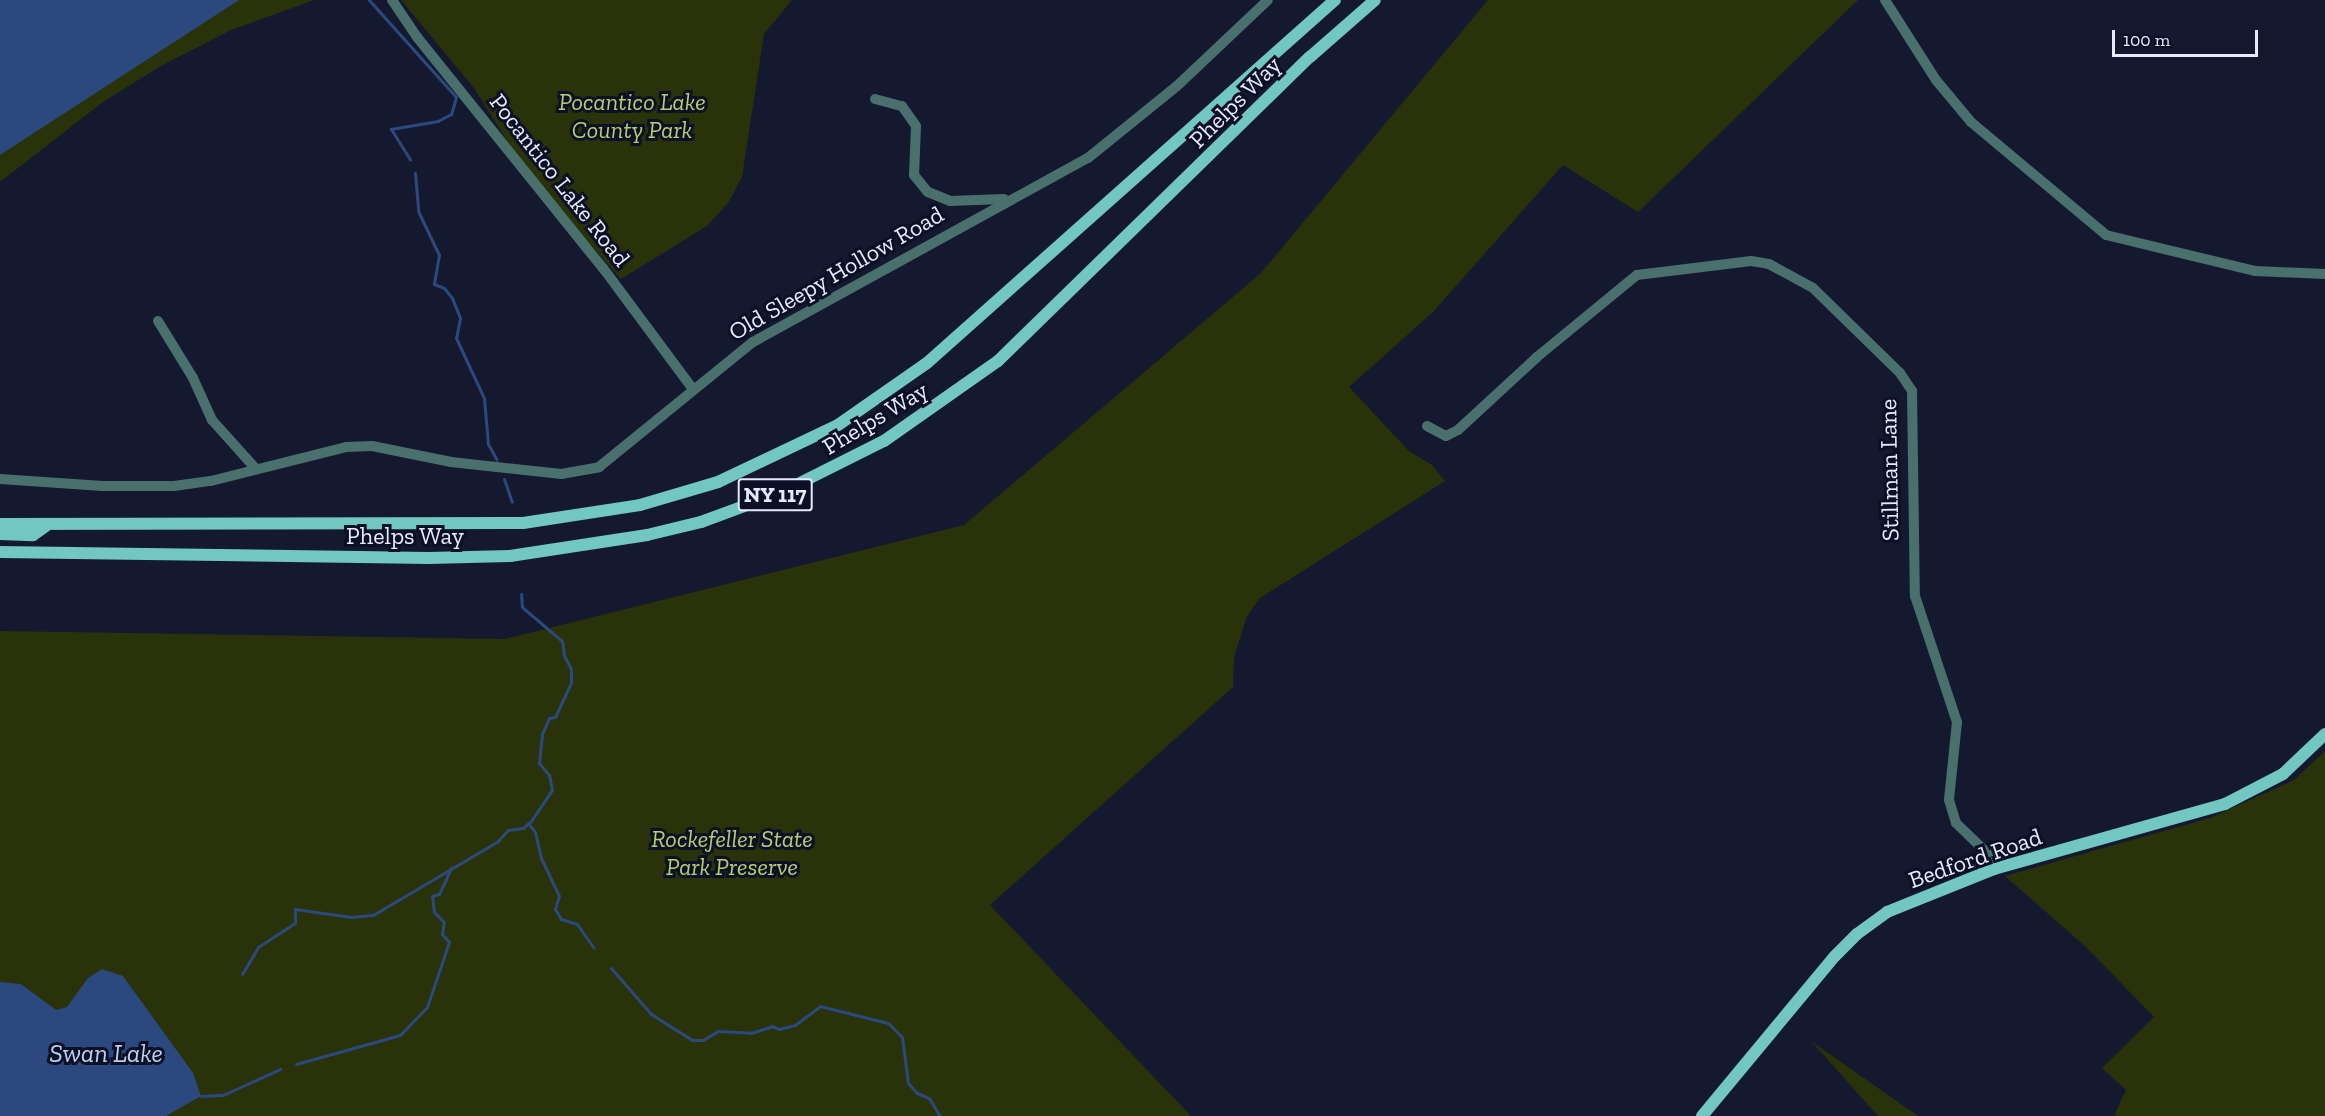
<!DOCTYPE html>
<style>
body{margin:0}
#map{position:relative;width:2325px;height:1116px;overflow:hidden;background:#151930;font-family:"Zilla Slab",serif}
div>[style]{position:absolute}
.green>*{inset:0;background:#293208}
.water>*{inset:0;background:#2c497f}
.stream>*{height:3px;margin:-1.5px;padding:0 1.5px;transform-origin:1.5px;border-radius:1.5px;background:#2c497f}
.minor>*{height:10px;margin:-5px;padding:0 5px;transform-origin:5px;border-radius:5px;background:#49706d}
.major>*{height:12px;margin:-6px;padding:0 6px;transform-origin:6px;border-radius:6px;background:#72c7c2}
span{translate:-50% -50%;white-space:nowrap;text-align:center;line-height:1.15;-webkit-text-stroke:6px #0c1026;paint-order:stroke}
.shield-label span{padding:2px 4px;background:#0c1026;border:2px solid;border-radius:4px;-webkit-text-stroke-width:0}
.shield-label{font-size:22px;color:#e6eafa;font-weight:700}
.park-label{font-size:24px;color:#b6cf6d;font-style:italic}
.street-label{font-size:24px;color:#e6eafa}
.water-label{font-size:26px;color:#bccff0;font-style:italic}
.scale{position:absolute;left:2112px;top:30px;width:146px;height:27px;box-sizing:border-box;border:3px solid #e6eafa;border-top:0;padding-left:8px;font-size:18px;line-height:21px;white-space:nowrap;color:#e6eafa;-webkit-text-stroke:4px #0c1026;paint-order:stroke}
</style>
<div id="map">
<div class="green">
<i style="clip-path:polygon(0 0,314px 0,231px 30px,159px 67px,103px 102px,0 182px)"></i>
<i style="clip-path:polygon(401px 0,792px 0,764px 34px,742px 177px,728px 203px,707px 226px,621px 279px,529px 176px,474px 88px)"></i>
<i style="clip-path:polygon(1488px 0,1858px 0,1638px 212px,1563px 165px,1433px 312px,1349px 387px,1409px 451px,1432px 465px,1445px 481px,1260px 598px,1247px 616px,1234px 657px,1233px 687px,990px 905px,1191px 1116px,0 1116px,0 631px,505px 639px,964px 525px,1261px 273px)"></i>
<i style="clip-path:polygon(2325px 751px,2325px 1116px,2114px 1116px,2126px 1090px,2102px 1068px,2154px 1017px,2085px 946px,2005px 876px,2210px 818px,2294px 780px)"></i>
<i style="clip-path:polygon(1811px 1041px,1918px 1116px,1878px 1116px)"></i>
</div>
<div class="water">
<i style="clip-path:polygon(0 0,239px 0,0 155px)"></i>
<i style="clip-path:polygon(102px 969px,123px 976px,193px 1073px,201px 1096px,166px 1116px,0 1116px,0 982px,21px 984px,56px 1010px,67px 1007px,88px 978px)"></i>
</div>
<div class="stream">
<i style="left:369px;top:0;width:130px;rotate:48.1deg"></i>
<i style="left:456px;top:97px;width:18px;rotate:106deg"></i>
<i style="left:451px;top:114px;width:15px;rotate:152deg"></i>
<i style="left:438px;top:121px;width:48px;rotate:170.3deg"></i>
<i style="left:391px;top:129px;width:36px;rotate:58deg"></i>
<i style="left:415px;top:173px;width:38px;rotate:85deg"></i>
<i style="left:418px;top:211px;width:49px;rotate:64.5deg"></i>
<i style="left:439px;top:255px;width:29px;rotate:100deg"></i>
<i style="left:434px;top:284px;width:11px;rotate:22deg"></i>
<i style="left:444px;top:288px;width:13px;rotate:51deg"></i>
<i style="left:452px;top:298px;width:22px;rotate:68deg"></i>
<i style="left:460px;top:318px;width:20px;rotate:101deg"></i>
<i style="left:456px;top:338px;width:66px;rotate:65deg"></i>
<i style="left:484px;top:398px;width:46px;rotate:85deg"></i>
<i style="left:488px;top:444px;width:18px;rotate:61deg"></i>
<i style="left:504px;top:479px;width:24px;rotate:71deg"></i>
<i style="left:528px;top:823px;width:11px;rotate:52deg"></i>
<i style="left:535px;top:832px;width:27px;rotate:77deg"></i>
<i style="left:541px;top:858px;width:42px;rotate:64.7deg"></i>
<i style="left:559px;top:896px;width:14px;rotate:107deg"></i>
<i style="left:555px;top:909px;width:12px;rotate:59deg"></i>
<i style="left:561px;top:919px;width:17px;rotate:17deg"></i>
<i style="left:577px;top:924px;width:29px;rotate:55deg"></i>
<i style="left:611px;top:968px;width:61px;rotate:49deg"></i>
<i style="left:651px;top:1014px;width:49px;rotate:32.4deg"></i>
<i style="left:692px;top:1040px;width:11px"></i>
<i style="left:703px;top:1040px;width:17px;rotate:-31deg"></i>
<i style="left:718px;top:1031px;width:33px;rotate:3deg"></i>
<i style="left:751px;top:1033px;width:22px;rotate:-18deg"></i>
<i style="left:772px;top:1026px;width:8px;rotate:23deg"></i>
<i style="left:779px;top:1029px;width:16px;rotate:-14deg"></i>
<i style="left:795px;top:1025px;width:31px;rotate:-37deg"></i>
<i style="left:820px;top:1006px;width:70px;rotate:14deg"></i>
<i style="left:888px;top:1023px;width:20px;rotate:45deg"></i>
<i style="left:902px;top:1037px;width:46px;rotate:82.6deg"></i>
<i style="left:908px;top:1083px;width:13px;rotate:48deg"></i>
<i style="left:917px;top:1093px;width:13px;rotate:23deg"></i>
<i style="left:929px;top:1098px;width:21px;rotate:59deg"></i>
<i style="left:242px;top:974px;width:31px;rotate:-59deg"></i>
<i style="left:258px;top:947px;width:44px;rotate:-33deg"></i>
<i style="left:295px;top:923px;width:14px;rotate:-90deg"></i>
<i style="left:295px;top:909px;width:57px;rotate:8.1deg"></i>
<i style="left:351px;top:917px;width:22px;rotate:-5deg"></i>
<i style="left:373px;top:915px;width:145px;rotate:-30.6deg"></i>
<i style="left:498px;top:841px;width:15px;rotate:-48deg"></i>
<i style="left:508px;top:830px;width:15px;rotate:-8deg"></i>
<i style="left:523px;top:828px;width:11px;rotate:-41deg"></i>
<i style="left:531px;top:821px;width:37px;rotate:-56deg"></i>
<i style="left:552px;top:790px;width:15px;rotate:-101deg"></i>
<i style="left:549px;top:775px;width:16px;rotate:-130deg"></i>
<i style="left:539px;top:763px;width:29px;rotate:-84deg"></i>
<i style="left:542px;top:734px;width:17px;rotate:-66deg"></i>
<i style="left:549px;top:718px;width:6px;rotate:-9deg"></i>
<i style="left:555px;top:717px;width:38px;rotate:-65deg"></i>
<i style="left:571px;top:683px;width:14px;rotate:-90deg"></i>
<i style="left:571px;top:669px;width:16px;rotate:-117deg"></i>
<i style="left:564px;top:655px;width:14px;rotate:-98deg"></i>
<i style="left:562px;top:641px;width:52px;rotate:-139.6deg"></i>
<i style="left:522px;top:607px;width:13px;rotate:-94deg"></i>
<i style="left:296px;top:1064px;width:108px;rotate:-15.6deg"></i>
<i style="left:400px;top:1035px;width:39px;rotate:-46deg"></i>
<i style="left:427px;top:1007px;width:69px;rotate:-71.3deg"></i>
<i style="left:449px;top:942px;width:11px;rotate:-131deg"></i>
<i style="left:442px;top:934px;width:12px;rotate:-81deg"></i>
<i style="left:444px;top:922px;width:14px;rotate:-135deg"></i>
<i style="left:434px;top:912px;width:16px;rotate:-97deg"></i>
<i style="left:432px;top:896px;width:7px;rotate:-16deg"></i>
<i style="left:439px;top:894px;width:29px;rotate:-65deg"></i>
<i style="left:201px;top:1096px;width:22px;rotate:-3deg"></i>
<i style="left:223px;top:1095px;width:63px;rotate:-24.5deg"></i>
</div>
<div class="minor">
<i style="left:392px;top:0;width:45px;rotate:56deg"></i>
<i style="left:417px;top:37px;width:297px;rotate:51.2deg"></i>
<i style="left:603px;top:268px;width:151px;rotate:53.4deg"></i>
<i style="left:1885px;top:0;width:95px;rotate:57.5deg"></i>
<i style="left:1936px;top:80px;width:55px;rotate:50.2deg"></i>
<i style="left:1971px;top:122px;width:176px;rotate:39.9deg"></i>
<i style="left:2106px;top:235px;width:153px;rotate:13.6deg"></i>
<i style="left:2255px;top:271px;width:70px;rotate:2.5deg"></i>
<i style="left:875px;top:99px;width:28px;rotate:15deg"></i>
<i style="left:902px;top:106px;width:24px;rotate:55deg"></i>
<i style="left:916px;top:126px;width:49px;rotate:92.3deg"></i>
<i style="left:914px;top:175px;width:22px;rotate:51deg"></i>
<i style="left:928px;top:192px;width:24px;rotate:22deg"></i>
<i style="left:950px;top:201px;width:54px;rotate:-2.1deg"></i>
<i style="left:158px;top:321px;width:67px;rotate:58.4deg"></i>
<i style="left:193px;top:378px;width:46px;rotate:65.7deg"></i>
<i style="left:212px;top:420px;width:66px;rotate:48.1deg"></i>
<i style="left:1427px;top:426px;width:21px;rotate:28deg"></i>
<i style="left:1446px;top:436px;width:13px;rotate:-27deg"></i>
<i style="left:1458px;top:430px;width:108px;rotate:-42.7deg"></i>
<i style="left:1537px;top:357px;width:129px;rotate:-39.4deg"></i>
<i style="left:1637px;top:275px;width:115px;rotate:-7deg"></i>
<i style="left:1751px;top:261px;width:18px;rotate:9deg"></i>
<i style="left:1769px;top:264px;width:50px;rotate:28.6deg"></i>
<i style="left:1813px;top:288px;width:122px;rotate:44.3deg"></i>
<i style="left:1900px;top:373px;width:22px;rotate:56deg"></i>
<i style="left:1912px;top:391px;width:205px;rotate:89.2deg"></i>
<i style="left:1915px;top:596px;width:133px;rotate:71.6deg"></i>
<i style="left:1957px;top:722px;width:78px;rotate:95.9deg"></i>
<i style="left:1949px;top:800px;width:24px;rotate:73deg"></i>
<i style="left:1956px;top:823px;width:47px;rotate:44.1deg"></i>
<i style="left:1990px;top:856px;width:14px;rotate:73deg"></i>
<i style="left:0;top:479px;width:103px;rotate:3.9deg"></i>
<i style="left:103px;top:486px;width:71px"></i>
<i style="left:174px;top:486px;width:37px;rotate:-8deg"></i>
<i style="left:211px;top:481px;width:139px;rotate:-14.1deg"></i>
<i style="left:346px;top:447px;width:26px;rotate:-2deg"></i>
<i style="left:372px;top:446px;width:81px;rotate:11.4deg"></i>
<i style="left:451px;top:462px;width:111px;rotate:6.2deg"></i>
<i style="left:561px;top:474px;width:39px;rotate:-10deg"></i>
<i style="left:599px;top:467px;width:198px;rotate:-39.1deg"></i>
<i style="left:753px;top:342px;width:382px;rotate:-28.8deg"></i>
<i style="left:1088px;top:158px;width:114px;rotate:-39deg"></i>
<i style="left:1177px;top:86px;width:125px;rotate:-43.4deg"></i>
</div>
<div class="major">
<i style="left:0;top:524px;width:523px;rotate:-0.11deg"></i>
<i style="left:523px;top:523px;width:118px;rotate:-8.7deg"></i>
<i style="left:640px;top:505px;width:81px;rotate:-16.4deg"></i>
<i style="left:718px;top:482px;width:133px;rotate:-25.4deg"></i>
<i style="left:838px;top:425px;width:108px;rotate:-34.9deg"></i>
<i style="left:927px;top:363px;width:546px;rotate:-41.66deg"></i>
<i style="left:0;top:534px;width:33px;rotate:2deg"></i>
<i style="left:33px;top:535px;width:16px;rotate:-35deg"></i>
<i style="left:0;top:552px;width:429px;rotate:0.8deg"></i>
<i style="left:429px;top:558px;width:81px;rotate:-1.4deg"></i>
<i style="left:510px;top:556px;width:139px;rotate:-8.7deg"></i>
<i style="left:647px;top:535px;width:56px;rotate:-13.5deg"></i>
<i style="left:701px;top:522px;width:86px;rotate:-20.3deg"></i>
<i style="left:782px;top:492px;width:114px;rotate:-26.6deg"></i>
<i style="left:884px;top:441px;width:139px;rotate:-35.1deg"></i>
<i style="left:998px;top:361px;width:436px;rotate:-44.3deg"></i>
<i style="left:1310px;top:57px;width:86px;rotate:-41.2deg"></i>
<i style="left:1702px;top:1116px;width:208px;rotate:-50.3deg"></i>
<i style="left:1835px;top:956px;width:31px;rotate:-45deg"></i>
<i style="left:1857px;top:934px;width:37px;rotate:-36deg"></i>
<i style="left:1887px;top:912px;width:115px;rotate:-21.9deg"></i>
<i style="left:1994px;top:869px;width:240px;rotate:-15.7deg"></i>
<i style="left:2225px;top:804px;width:65px;rotate:-27.3deg"></i>
<i style="left:2283px;top:774px;width:58px;rotate:-43.6deg"></i>
</div>
<div class="shield-label">
<span style="left:775px;top:495px">NY 117</span>
</div>
<div class="park-label">
<span style="left:632px;top:116px">Pocantico Lake<br>County Park</span>
<span style="left:732px;top:853px">Rockefeller State<br>Park Preserve</span>
</div>
<div class="street-label">
<span style="left:1235px;top:102px;rotate:-45deg">Phelps Way</span>
<span style="left:560px;top:180px;rotate:52deg">Pocantico Lake Road</span>
<span style="left:836px;top:273px;rotate:-30deg">Old Sleepy Hollow Road</span>
<span style="left:875px;top:418px;rotate:-31deg">Phelps Way</span>
<span style="left:1889px;top:470px;rotate:-91deg">Stillman Lane</span>
<span style="left:405px;top:536px">Phelps Way</span>
<span style="left:1975px;top:858px;rotate:-19deg">Bedford Road</span>
</div>
<div class="water-label">
<span style="left:106px;top:1054px">Swan Lake</span>
</div>
<div class="scale">100 m</div>
</div>
